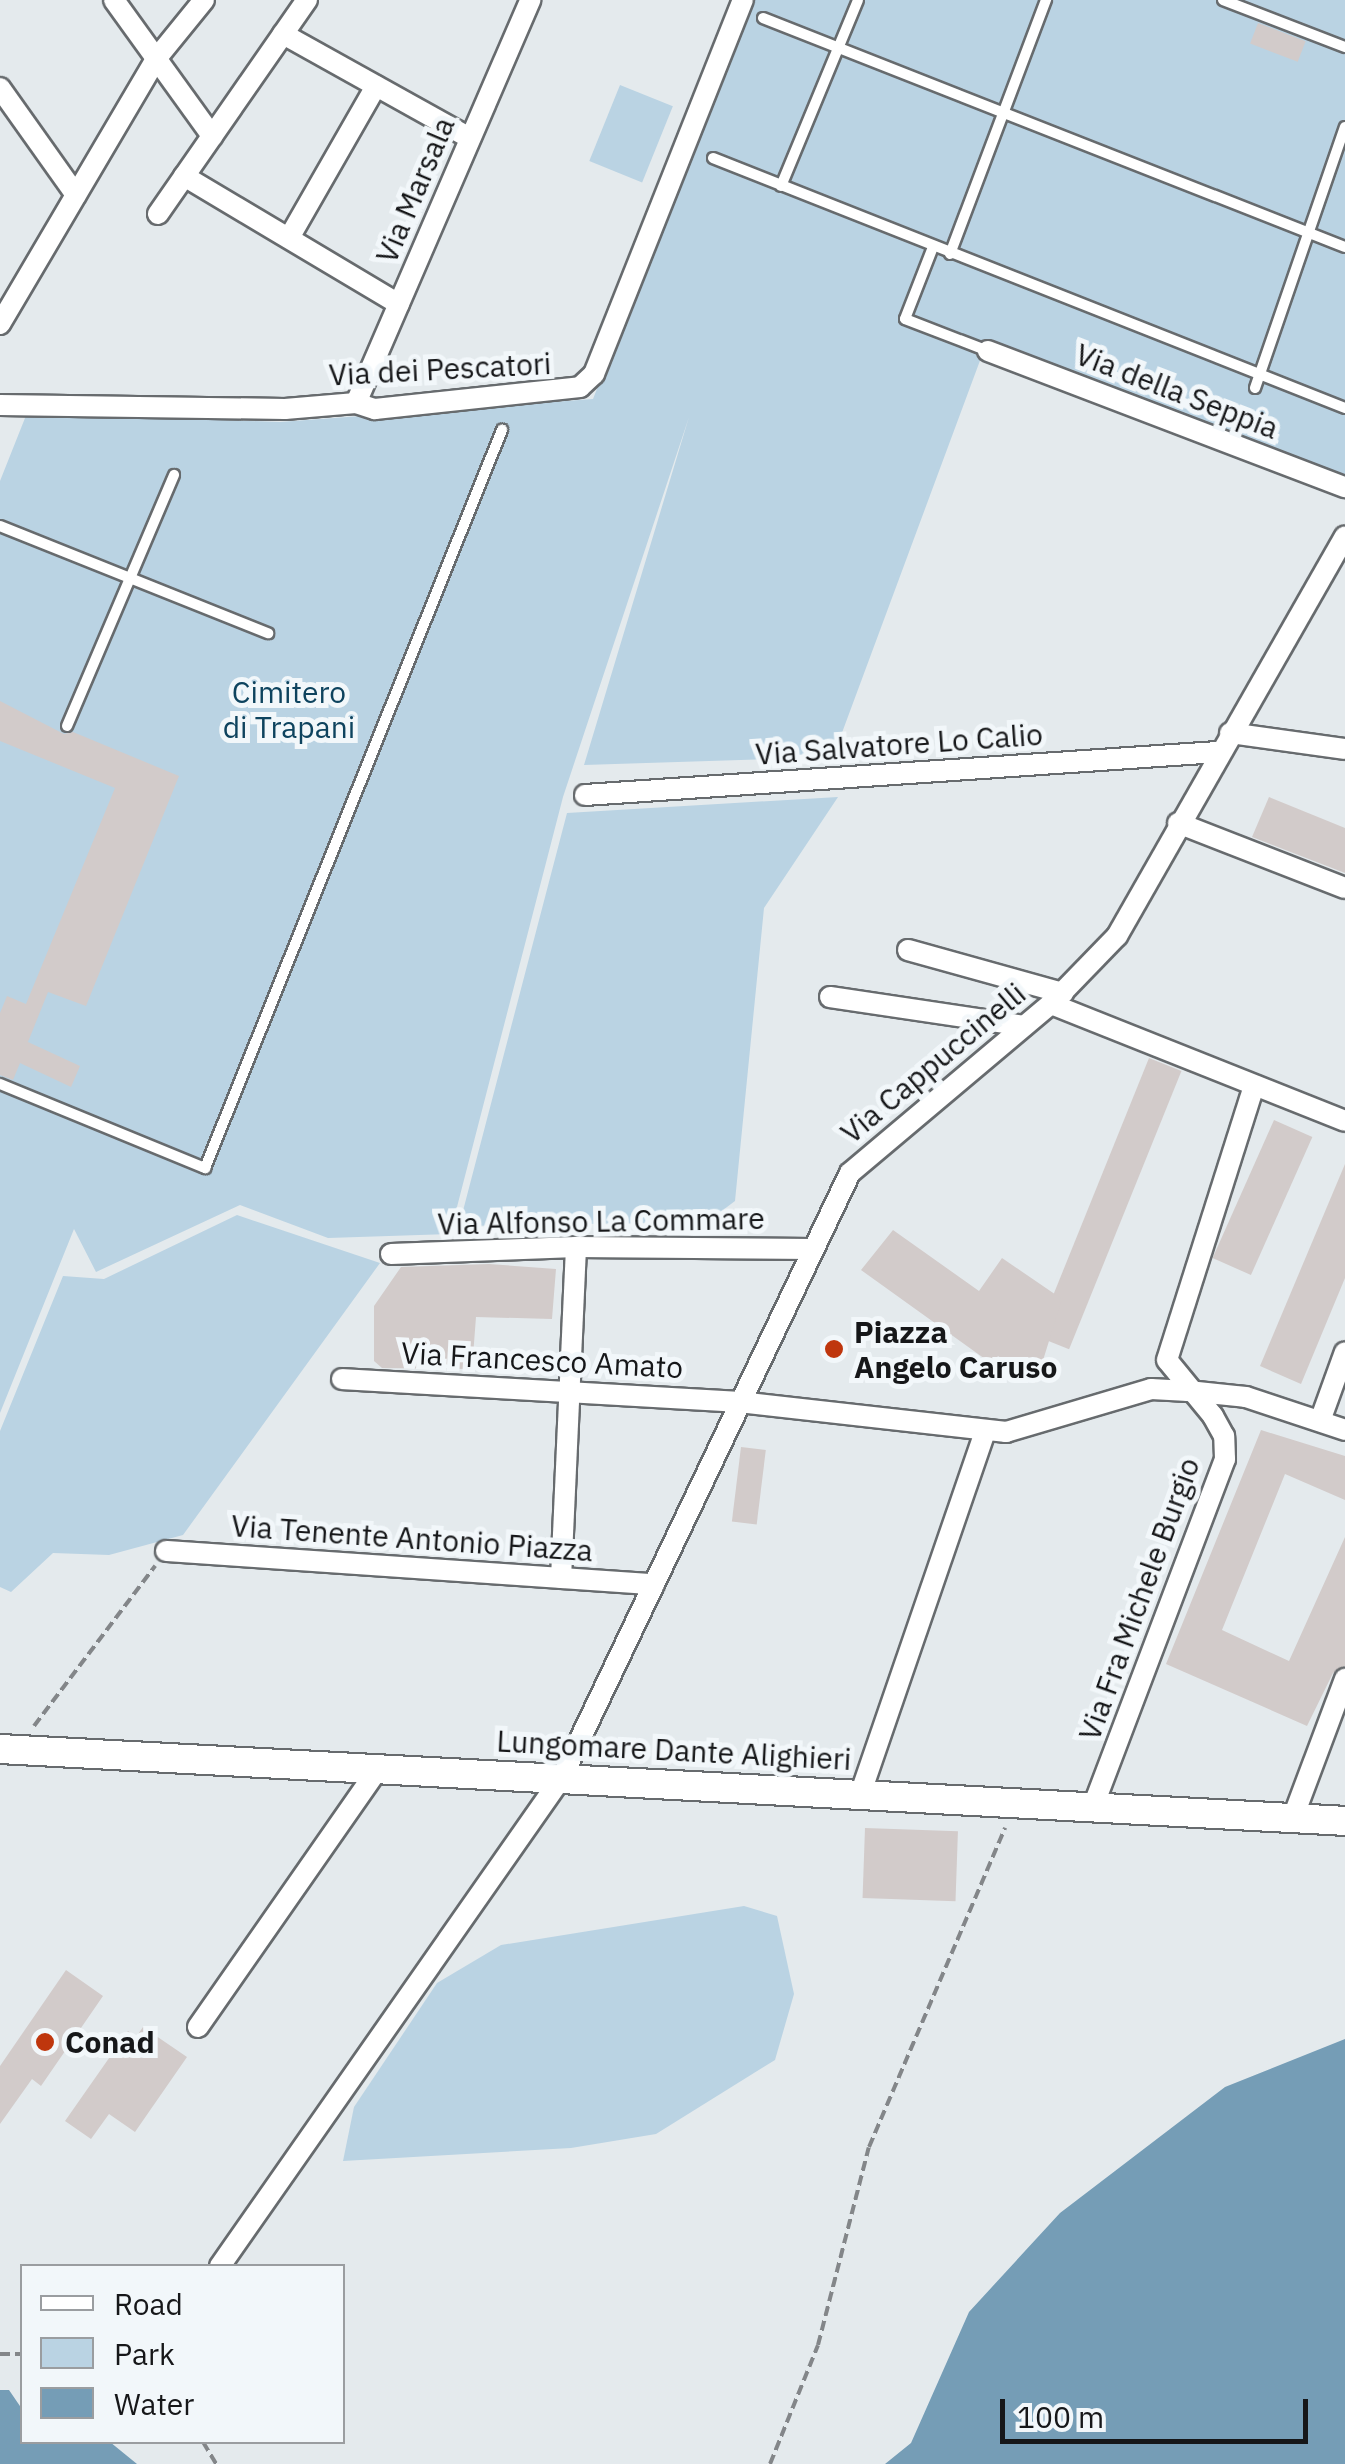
<!DOCTYPE html>
<style>
body{margin:0}
#map{position:relative;width:1345px;height:2464px;overflow:hidden;background:#e4eaed;font-family:"IBM Plex Sans",sans-serif}
div>[style]{position:absolute}
.green>*{inset:0;background:#bad3e3;transform-origin:0 0}
.water>*{inset:0;background:#759db6}
.building>*{inset:0;background:#d2cbca;transform-origin:0 0}
.path>*{height:4px;margin-top:-2px;transform-origin:0;background:repeating-linear-gradient(90deg,#838689 0 10px,transparent 0 15px)}
.roads{filter:drop-shadow(2px 0 #676b6e) drop-shadow(-2px 0 #676b6e) drop-shadow(0 2px #676b6e) drop-shadow(0 -2px #676b6e)}
.lane>*{height:10px;margin:-5px;padding:0 5px;transform-origin:5px;border-radius:5px;background:#fff}
.street>*{height:20px;margin:-10px;padding:0 10px;transform-origin:10px;border-radius:10px;background:#fff}
.secondary>*{height:28px;margin:-14px;padding:0 14px;transform-origin:14px;border-radius:14px;background:#fff}
.dots>*{width:28px;height:28px;translate:-50% -50%;box-sizing:border-box;border:5px solid #f2f7fa;border-radius:50%}
span{translate:-50% -50%;white-space:nowrap;text-align:center;line-height:1.15;-webkit-text-stroke:10px #f2f7fa;paint-order:stroke}
.street-label{font-size:30px;color:#161719}
.park-label{font-size:30px;color:#0e435e}
.poi-label{font-size:30px;color:#161719;font-weight:700}
.left{translate:0 -50%;text-align:left}
.legend{position:absolute;left:20px;top:2264px;width:325px;height:180px;box-sizing:border-box;background:#f2f7fa;border:2px solid #9a9da0;margin:0;padding:12px 18px;list-style:none;font-size:30px;color:#161719}
.legend li{display:flex;align-items:center;gap:20px;height:50px}
.legend b{width:50px;border:2px solid #9a9da0}
.scale{position:absolute;left:1000px;top:2399px;width:308px;height:45px;box-sizing:border-box;border:5px solid #161719;border-top:0;padding-left:12px;font-size:30px;line-height:35px;white-space:nowrap;color:#161719;-webkit-text-stroke:8px #f2f7fa;paint-order:stroke}
</style>
<div id="map">
<div class="green">
<i style="clip-path:polygon(750px 0,1345px 0,1345px 481px,988px 339px,833px 757px,584px 765px,689px 417px,563px 797px,450px 1234px,328px 1238px,240px 1205px,96px 1272px,74px 1229px,0 1413px,0 481px,27px 413px,280px 422px,593px 399px)"></i>
<i style="left:620px;top:85px;width:57px;height:82px;rotate:22deg"></i>
<i style="clip-path:polygon(838px 797px,764px 908px,735px 1201px,707px 1222px,459px 1226px,567px 813px)"></i>
<i style="clip-path:polygon(237px 1215px,380px 1263px,183px 1535px,109px 1555px,53px 1553px,11px 1592px,0 1587px,0 1431px,63px 1276px,104px 1279px)"></i>
<i style="clip-path:polygon(744px 1906px,777px 1916px,794px 1994px,775px 2060px,656px 2134px,571px 2148px,343px 2161px,354px 2107px,437px 1983px,501px 1945px)"></i>
</div>
<div class="water">
<i style="clip-path:polygon(1345px 2039px,1345px 2464px,885px 2464px,911px 2443px,969px 2312px,1060px 2213px,1225px 2087px)"></i>
<i style="clip-path:polygon(0 2390px,9px 2390px,22px 2409px,22px 2442px,110px 2442px,137px 2464px,0 2464px)"></i>
</div>
<div class="building">
<i style="left:1258px;top:23px;width:51px;height:22px;rotate:21deg"></i>
<i style="clip-path:polygon(0 701px,64px 734px,73px 732px,179px 776px,86px 1006px,48px 992px,28px 1042px,80px 1066px,71px 1087px,20px 1063px,13px 1080px,0 1075px,0 1013px,7px 996px,26px 1004px,115px 788px,0 741px)"></i>
<i style="clip-path:polygon(1269px 797px,1345px 828px,1345px 873px,1252px 837px)"></i>
<i style="left:1149px;top:1058px;width:35px;height:300px;rotate:22deg"></i>
<i style="left:1274px;top:1120px;width:42px;height:151px;rotate:24deg"></i>
<i style="clip-path:polygon(1345px 1164px,1345px 1278px,1301px 1384px,1260px 1366px)"></i>
<i style="clip-path:polygon(893px 1230px,979px 1291px,1002px 1258px,1062px 1299px,1036px 1383px,998px 1356px,992px 1364px,861px 1270px)"></i>
<i style="clip-path:polygon(489px 1264px,556px 1269px,552px 1319px,476px 1317px,472px 1369px,382px 1368px,374px 1361px,374px 1306px,401px 1267px)"></i>
<i style="clip-path:polygon(1261px 1430px,1345px 1456px,1345px 1500px,1285px 1474px,1222px 1630px,1289px 1661px,1345px 1537px,1345px 1666px,1333px 1673px,1307px 1726px,1166px 1664px)"></i>
<i style="left:741px;top:1447px;width:25px;height:75px;rotate:7deg"></i>
<i style="left:865px;top:1828px;width:93px;height:70px;rotate:2deg"></i>
<i style="clip-path:polygon(66px 1970px,103px 1996px,41px 2086px,32px 2079px,0 2124px,0 2066px)"></i>
<i style="clip-path:polygon(143px 2027px,187px 2057px,135px 2132px,109px 2114px,91px 2139px,65px 2121px,128px 2031px,136px 2037px)"></i>
</div>
<div class="path">
<i style="left:34px;top:1726px;width:201px;rotate:-52.9deg"></i>
<i style="left:0;top:2354px;width:22px"></i>
<i style="left:203px;top:2442px;width:26px;rotate:59deg"></i>
<i style="left:770px;top:2464px;width:128px;rotate:-68deg"></i>
<i style="left:818px;top:2345px;width:204px;rotate:-75.6deg"></i>
<i style="left:869px;top:2147px;width:347px;rotate:-66.9deg"></i>
</div>
<div class="roads">
<div class="lane">
<i style="left:1223px;top:0;width:131px;rotate:21.1deg"></i>
<i style="left:763px;top:18px;width:625px;rotate:21.48deg"></i>
<i style="left:713px;top:158px;width:680px;rotate:21.58deg"></i>
<i style="left:781px;top:186px;width:201px;rotate:-67.5deg"></i>
<i style="left:933px;top:247px;width:77px;rotate:111.3deg"></i>
<i style="left:905px;top:319px;width:89px;rotate:21.1deg"></i>
<i style="left:950px;top:254px;width:272px;rotate:-69.3deg"></i>
<i style="left:1255px;top:388px;width:276px;rotate:-71deg"></i>
<i style="left:0;top:526px;width:289px;rotate:21.8deg"></i>
<i style="left:67px;top:726px;width:273px;rotate:-66.9deg"></i>
<i style="left:0;top:1084px;width:222px;rotate:22.3deg"></i>
<i style="left:205px;top:1168px;width:796px;rotate:-68.08deg"></i>
</div>
<div class="street">
<i style="left:114px;top:0;width:168px;rotate:54.2deg"></i>
<i style="left:283px;top:34px;width:214px;rotate:29.1deg"></i>
<i style="left:0;top:88px;width:131px;rotate:54.6deg"></i>
<i style="left:184px;top:176px;width:250px;rotate:30.8deg"></i>
<i style="left:158px;top:214px;width:261px;rotate:-55.2deg"></i>
<i style="left:289px;top:238px;width:175px;rotate:-60.2deg"></i>
<i style="left:0;top:324px;width:308px;rotate:-59.5deg"></i>
<i style="left:156px;top:59px;width:76px;rotate:-50.9deg"></i>
<i style="left:988px;top:351px;width:382px;rotate:20.9deg"></i>
<i style="left:356px;top:403px;width:439px;rotate:-66.6deg"></i>
<i style="left:0;top:405px;width:285px;rotate:0.8deg"></i>
<i style="left:285px;top:409px;width:71px;rotate:-4.8deg"></i>
<i style="left:356px;top:403px;width:20px;rotate:18deg"></i>
<i style="left:375px;top:409px;width:206px;rotate:-6.1deg"></i>
<i style="left:580px;top:387px;width:19px;rotate:-43deg"></i>
<i style="left:594px;top:374px;width:403px;rotate:-68.3deg"></i>
<i style="left:1230px;top:733px;width:116px;rotate:7.9deg"></i>
<i style="left:585px;top:795px;width:634px;rotate:-3.89deg"></i>
<i style="left:1178px;top:823px;width:179px;rotate:21.3deg"></i>
<i style="left:908px;top:950px;width:161px;rotate:15.5deg"></i>
<i style="left:830px;top:997px;width:196px;rotate:8.5deg"></i>
<i style="left:1051px;top:1004px;width:316px;rotate:21.7deg"></i>
<i style="left:391px;top:1254px;width:185px;rotate:-2.2deg"></i>
<i style="left:576px;top:1247px;width:236px;rotate:0.5deg"></i>
<i style="left:342px;top:1379px;width:398px;rotate:3.3deg"></i>
<i style="left:739px;top:1402px;width:269px;rotate:6.4deg"></i>
<i style="left:1006px;top:1432px;width:151px;rotate:-16.5deg"></i>
<i style="left:1151px;top:1389px;width:37px;rotate:3deg"></i>
<i style="left:1188px;top:1391px;width:58px;rotate:5.9deg"></i>
<i style="left:1246px;top:1397px;width:104px;rotate:18.4deg"></i>
<i style="left:1320px;top:1421px;width:73px;rotate:-70.1deg"></i>
<i style="left:166px;top:1551px;width:489px;rotate:3.9deg"></i>
<i style="left:561px;top:1578px;width:331px;rotate:-87.4deg"></i>
<i style="left:861px;top:1792px;width:382px;rotate:-71deg"></i>
<i style="left:1094px;top:1804px;width:369px;rotate:-69.2deg"></i>
<i style="left:1225px;top:1459px;width:23px;rotate:-92deg"></i>
<i style="left:1224px;top:1436px;width:23px;rotate:-119deg"></i>
<i style="left:1213px;top:1416px;width:72px;rotate:-129.4deg"></i>
<i style="left:1167px;top:1360px;width:288px;rotate:-72.4deg"></i>
<i style="left:1292px;top:1820px;width:151px;rotate:-69.4deg"></i>
<i style="left:198px;top:2027px;width:316px;rotate:-55.1deg"></i>
<i style="left:220px;top:2266px;width:597px;rotate:-55.03deg"></i>
<i style="left:562px;top:1777px;width:669px;rotate:-64.51deg"></i>
<i style="left:850px;top:1173px;width:263px;rotate:-40.1deg"></i>
<i style="left:1051px;top:1004px;width:95px;rotate:-45.9deg"></i>
<i style="left:1117px;top:936px;width:460px;rotate:-60.3deg"></i>
</div>
<div class="secondary">
<i style="left:0;top:1749px;width:1347px;rotate:3.06deg"></i>
</div>
</div>
<div class="dots">
<i style="left:834px;top:1349px;background:#bf360d"></i>
<i style="left:45px;top:2042px;background:#bf360d"></i>
</div>
<div class="street-label">
<span style="left:415px;top:190px;rotate:-67deg">Via Marsala</span>
<span style="left:440px;top:369px;rotate:-3deg">Via dei Pescatori</span>
<span style="left:1177px;top:391px;rotate:21deg">Via della Seppia</span>
<span style="left:899px;top:744px;rotate:-4deg">Via Salvatore Lo Calio</span>
<span style="left:933px;top:1063px;rotate:-40deg">Via Cappuccinelli</span>
<span style="left:601px;top:1221px;rotate:-1deg">Via Alfonso La Commare</span>
<span style="left:542px;top:1360px;rotate:3deg">Via Francesco Amato</span>
<span style="left:412px;top:1538px;rotate:4deg">Via Tenente Antonio Piazza</span>
<span style="left:1139px;top:1599px;rotate:-70deg">Via Fra Michele Burgio</span>
<span style="left:674px;top:1750px;rotate:3deg">Lungomare Dante Alighieri</span>
</div>
<div class="park-label">
<span style="left:289px;top:709px">Cimitero<br>di Trapani</span>
</div>
<div class="poi-label">
<span class="left" style="left:854px;top:1349px">Piazza<br>Angelo Caruso</span>
<span class="left" style="left:65px;top:2042px">Conad</span>
</div>
<ul class="legend">
<li><b style="height:12px;background:#fff"></b>Road</li>
<li><b style="height:28px;background:#bad3e3"></b>Park</li>
<li><b style="height:28px;background:#759db6"></b>Water</li>
</ul>
<div class="scale">100 m</div>
</div>
